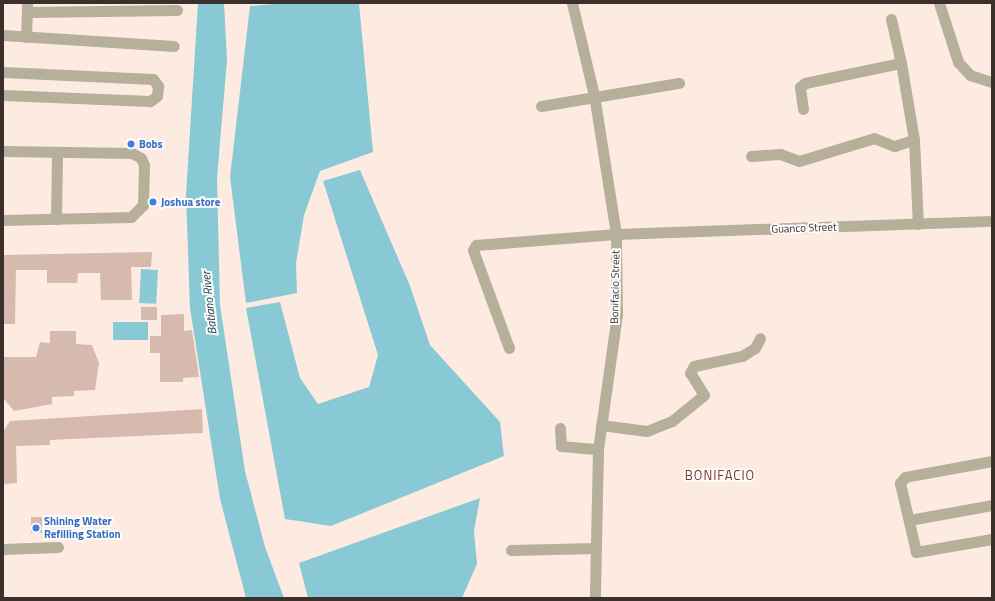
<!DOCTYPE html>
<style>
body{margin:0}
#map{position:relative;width:995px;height:601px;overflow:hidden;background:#fdebe2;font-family:"Titillium Web",sans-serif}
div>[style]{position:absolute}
.water>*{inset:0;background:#88c9d5;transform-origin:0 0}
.building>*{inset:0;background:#d6baad;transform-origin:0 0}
.minor>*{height:11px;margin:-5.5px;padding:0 5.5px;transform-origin:5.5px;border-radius:5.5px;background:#b6af9a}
.dots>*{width:11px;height:11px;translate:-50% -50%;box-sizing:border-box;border:2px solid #fcfcfc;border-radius:50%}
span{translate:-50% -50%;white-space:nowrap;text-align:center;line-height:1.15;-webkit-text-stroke:4px #fcfcfc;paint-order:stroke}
.shop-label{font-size:11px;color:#366cbe;font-weight:700}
.left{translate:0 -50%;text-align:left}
.street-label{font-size:11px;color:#3b302b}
.water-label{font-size:12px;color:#18393f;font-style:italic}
.quarter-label{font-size:13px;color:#7c3536;letter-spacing:1px}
.frame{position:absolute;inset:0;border:4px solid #3b302b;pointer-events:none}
</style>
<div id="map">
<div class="water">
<i style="clip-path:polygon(198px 3px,224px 3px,227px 60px,217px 178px,220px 305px,245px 471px,265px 547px,284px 598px,246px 598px,220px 499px,190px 308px,186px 195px)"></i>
<i style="clip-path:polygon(285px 3px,359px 3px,373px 152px,320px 171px,304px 215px,296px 263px,297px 293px,246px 303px,230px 177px,250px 6px)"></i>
<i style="clip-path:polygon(360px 170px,410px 286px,430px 345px,500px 422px,504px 456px,331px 526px,285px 519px,246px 308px,280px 302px,300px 378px,318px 404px,369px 387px,378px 355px,323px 181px)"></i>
<i style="left:141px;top:269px;width:17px;height:34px;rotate:3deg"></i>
<i style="left:113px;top:322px;width:35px;height:18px"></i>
<i style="clip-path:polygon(480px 498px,474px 531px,477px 564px,462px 598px,308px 598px,299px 563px)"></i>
</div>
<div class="building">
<i style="clip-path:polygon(152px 252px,151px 267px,131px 267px,132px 300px,101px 300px,100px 273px,78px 273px,77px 283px,47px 283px,47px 270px,16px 270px,15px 324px,3px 324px,3px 255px)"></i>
<i style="left:141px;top:307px;width:16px;height:13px"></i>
<i style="clip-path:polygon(184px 314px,184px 331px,192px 330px,199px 377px,183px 378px,183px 382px,160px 382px,160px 353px,150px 353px,150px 336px,161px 336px,161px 315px)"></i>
<i style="clip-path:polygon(50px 331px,76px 331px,76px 344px,92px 345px,99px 363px,95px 390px,74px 391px,74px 396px,52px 397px,52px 404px,14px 411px,3px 398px,3px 357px,36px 357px,40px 342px,50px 343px)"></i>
<i style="clip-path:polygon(202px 409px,203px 433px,50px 440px,50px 445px,16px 446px,17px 483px,3px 484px,3px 432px,10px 421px)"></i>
<i style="left:31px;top:517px;width:11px;height:16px"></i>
</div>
<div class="minor">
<i style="left:572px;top:3px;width:95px;rotate:76.6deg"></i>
<i style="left:594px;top:95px;width:141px;rotate:81deg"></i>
<i style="left:616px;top:234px;width:80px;rotate:89.3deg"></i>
<i style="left:617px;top:314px;width:136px;rotate:98deg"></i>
<i style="left:598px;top:449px;width:149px;rotate:91.2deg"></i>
<i style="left:939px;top:3px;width:62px;rotate:72.1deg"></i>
<i style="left:958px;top:62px;width:18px;rotate:47deg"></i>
<i style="left:970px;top:75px;width:23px;rotate:18deg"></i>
<i style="left:27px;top:12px;width:150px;rotate:-0.8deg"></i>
<i style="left:891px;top:19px;width:45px;rotate:77.2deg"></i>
<i style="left:3px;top:35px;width:171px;rotate:3.7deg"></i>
<i style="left:26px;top:37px;width:34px;rotate:-88deg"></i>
<i style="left:3px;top:72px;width:150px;rotate:2.7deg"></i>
<i style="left:153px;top:79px;width:9px;rotate:54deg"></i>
<i style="left:158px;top:86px;width:10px;rotate:96deg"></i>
<i style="left:157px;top:96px;width:9px;rotate:144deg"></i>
<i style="left:150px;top:101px;width:147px;rotate:-177.7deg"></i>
<i style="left:541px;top:106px;width:140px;rotate:-9.5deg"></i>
<i style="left:803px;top:109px;width:22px;rotate:-98deg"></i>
<i style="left:800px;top:87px;width:6px;rotate:-39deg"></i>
<i style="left:805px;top:83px;width:98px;rotate:-11.8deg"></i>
<i style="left:901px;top:63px;width:78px;rotate:80.4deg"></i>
<i style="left:914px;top:140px;width:84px;rotate:87.3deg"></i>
<i style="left:3px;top:151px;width:129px;rotate:0.9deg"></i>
<i style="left:132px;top:153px;width:10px;rotate:29deg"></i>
<i style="left:141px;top:158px;width:8px;rotate:67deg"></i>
<i style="left:144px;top:165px;width:40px;rotate:91.4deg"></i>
<i style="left:143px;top:205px;width:17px;rotate:135deg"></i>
<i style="left:131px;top:217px;width:128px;rotate:178.7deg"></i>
<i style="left:751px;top:156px;width:29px;rotate:-4deg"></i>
<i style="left:780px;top:154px;width:20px;rotate:20deg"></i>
<i style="left:799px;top:161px;width:78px;rotate:-17deg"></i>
<i style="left:874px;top:138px;width:22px;rotate:22deg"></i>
<i style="left:894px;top:146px;width:21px;rotate:-17deg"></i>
<i style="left:56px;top:219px;width:67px;rotate:-89.1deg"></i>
<i style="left:509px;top:348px;width:104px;rotate:-110.2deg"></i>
<i style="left:473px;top:250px;width:6px;rotate:-59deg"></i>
<i style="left:476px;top:245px;width:140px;rotate:-4.5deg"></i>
<i style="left:616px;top:234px;width:376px;rotate:-2deg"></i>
<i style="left:601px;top:425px;width:46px;rotate:7.4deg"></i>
<i style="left:647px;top:431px;width:27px;rotate:-22deg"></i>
<i style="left:672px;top:421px;width:41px;rotate:-39.1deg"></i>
<i style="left:704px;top:395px;width:26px;rotate:-122deg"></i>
<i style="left:690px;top:373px;width:8px;rotate:-60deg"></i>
<i style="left:694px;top:366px;width:49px;rotate:-11.8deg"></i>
<i style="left:742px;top:356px;width:15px;rotate:-32deg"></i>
<i style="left:755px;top:348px;width:11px;rotate:-63deg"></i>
<i style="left:560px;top:428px;width:18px;rotate:87deg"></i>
<i style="left:561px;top:446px;width:37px;rotate:5deg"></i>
<i style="left:992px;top:461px;width:88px;rotate:169.6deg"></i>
<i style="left:905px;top:477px;width:8px;rotate:130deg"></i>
<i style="left:900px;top:483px;width:71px;rotate:76.9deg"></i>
<i style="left:916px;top:552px;width:77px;rotate:-9.7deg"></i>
<i style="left:909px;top:520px;width:84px;rotate:-10.2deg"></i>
<i style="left:3px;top:549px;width:55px;rotate:-2.1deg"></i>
<i style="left:511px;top:550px;width:84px;rotate:-1.4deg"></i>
</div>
<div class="dots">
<i style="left:131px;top:144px;background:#3f7fe0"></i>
<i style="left:153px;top:202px;background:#3f7fe0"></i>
<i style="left:36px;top:528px;background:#3f7fe0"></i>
</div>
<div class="shop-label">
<span class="left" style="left:139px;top:144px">Bobs</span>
<span class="left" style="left:161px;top:202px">Joshua store</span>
<span class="left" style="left:44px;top:528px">Shining Water<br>Refilling Station</span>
</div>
<div class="street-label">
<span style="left:804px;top:228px;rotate:-2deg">Guanco Street</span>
<span style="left:615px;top:287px;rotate:-89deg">Bonifacio Street</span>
</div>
<div class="water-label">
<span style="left:209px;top:303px;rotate:-96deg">Batiano River</span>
</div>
<div class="quarter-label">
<span style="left:720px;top:475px">BONIFACIO</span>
</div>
<div class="frame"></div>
</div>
